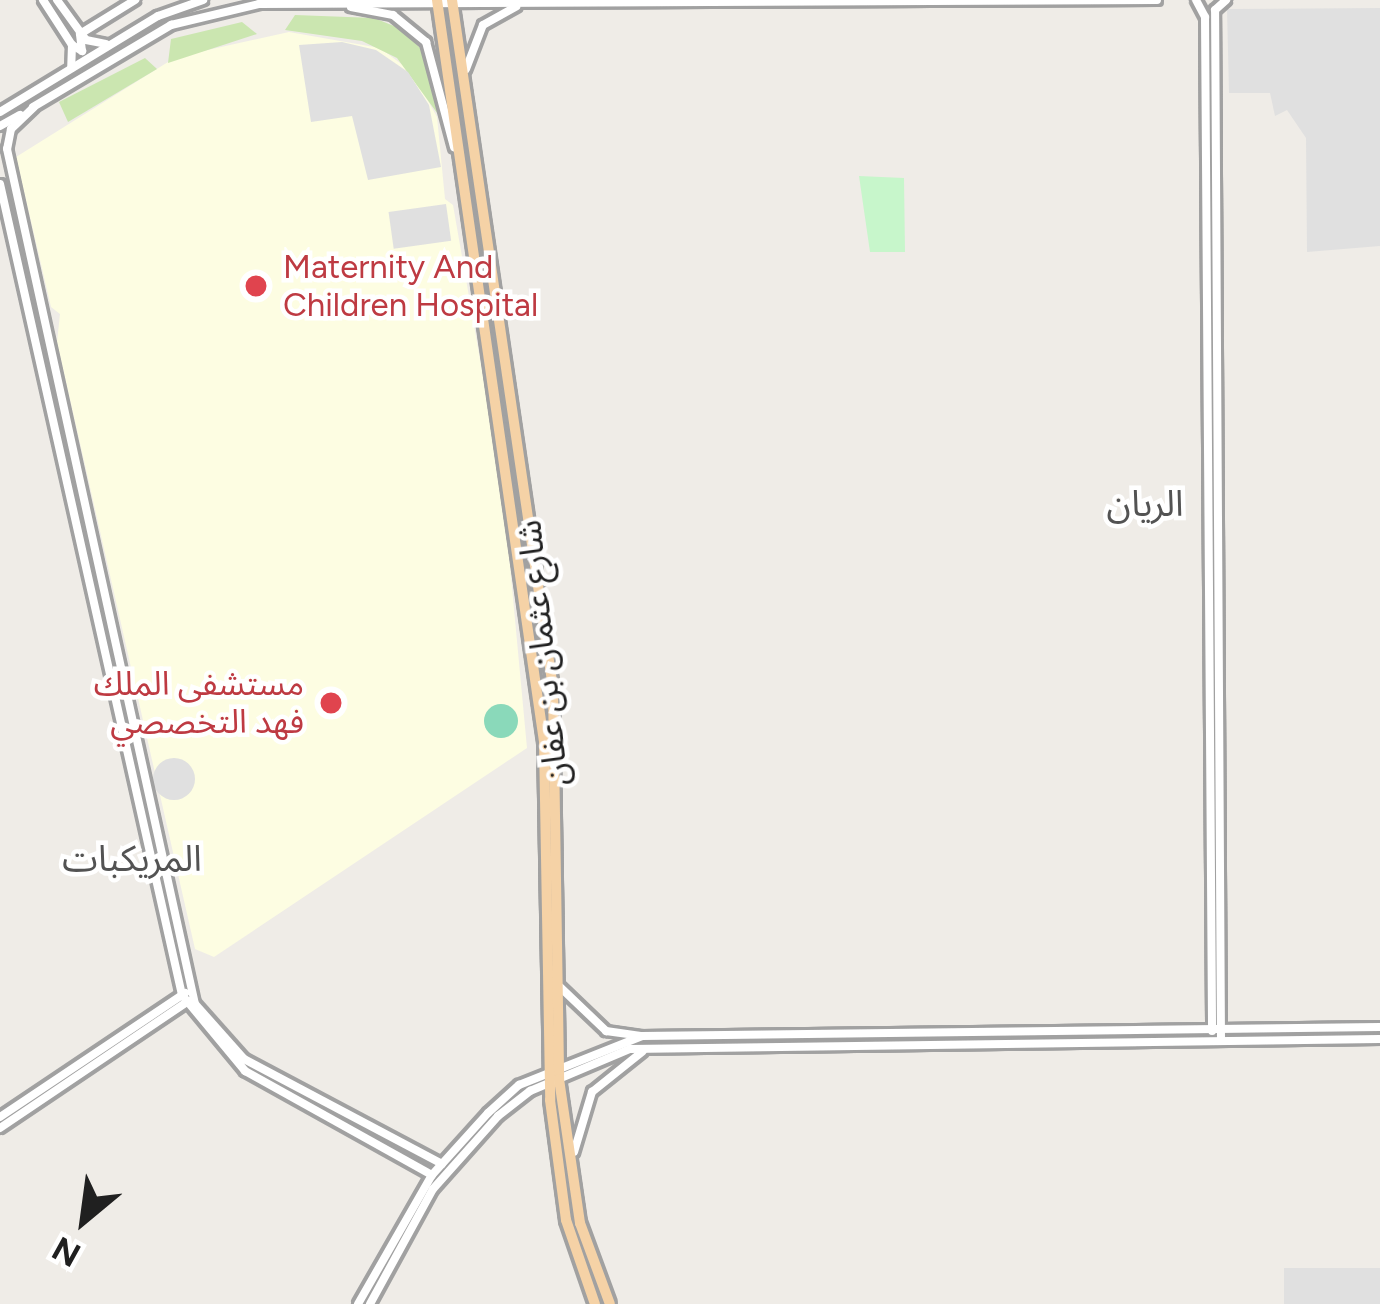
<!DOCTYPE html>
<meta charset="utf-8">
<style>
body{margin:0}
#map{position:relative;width:1380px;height:1304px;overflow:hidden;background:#efece7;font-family:Figtree,"Noto Sans Arabic",sans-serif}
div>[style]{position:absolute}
.education>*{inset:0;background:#fdfde2}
.grass>*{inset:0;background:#cbe6b0}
.park>*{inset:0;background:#c7f6cb}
.pitch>*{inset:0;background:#8ad9ba}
.round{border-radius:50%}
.parking>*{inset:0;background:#e0e0e0;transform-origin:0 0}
.roads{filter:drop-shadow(3px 0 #a1a1a1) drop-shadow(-3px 0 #a1a1a1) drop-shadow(0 3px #a1a1a1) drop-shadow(0 -3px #a1a1a1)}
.minor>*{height:8px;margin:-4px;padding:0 4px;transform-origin:4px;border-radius:4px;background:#fff}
.major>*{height:10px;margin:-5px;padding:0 5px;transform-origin:5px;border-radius:5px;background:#f5d2a6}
.dots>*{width:33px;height:33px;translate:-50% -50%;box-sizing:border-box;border:6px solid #fff;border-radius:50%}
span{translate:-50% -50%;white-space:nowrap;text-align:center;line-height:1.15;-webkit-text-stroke:9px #fff;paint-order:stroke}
.health-label{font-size:33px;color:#be3a42}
.left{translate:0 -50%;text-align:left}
.right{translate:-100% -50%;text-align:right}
.street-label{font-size:33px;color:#202020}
.neighbourhood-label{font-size:36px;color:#535353}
.north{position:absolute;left:24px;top:1160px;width:120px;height:120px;-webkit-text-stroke:9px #fff;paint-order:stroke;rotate:209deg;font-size:33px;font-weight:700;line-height:48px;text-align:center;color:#202020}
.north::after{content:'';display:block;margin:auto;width:42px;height:54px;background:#202020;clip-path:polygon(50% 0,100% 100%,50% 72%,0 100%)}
</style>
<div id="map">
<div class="education">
<i style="clip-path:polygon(289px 32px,380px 48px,412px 72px,437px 117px,445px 199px,453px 205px,503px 491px,527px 748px,214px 957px,195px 949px,57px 342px,60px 314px,51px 307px,16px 157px,176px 57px)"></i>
</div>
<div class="grass">
<i style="clip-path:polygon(295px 15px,374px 18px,404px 30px,428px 57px,440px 117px,397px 58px,362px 41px,285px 30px)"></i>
<i style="clip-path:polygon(242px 22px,257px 34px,168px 63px,171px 39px)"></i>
<i style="clip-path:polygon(145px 58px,157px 69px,68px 122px,59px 102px)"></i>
</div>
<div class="park">
<i style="clip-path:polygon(859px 176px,904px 178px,905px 252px,870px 252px)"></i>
</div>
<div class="pitch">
<i class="round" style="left:484px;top:704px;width:34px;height:34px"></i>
</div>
<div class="parking">
<i style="clip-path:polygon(1380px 8px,1380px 246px,1307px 252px,1306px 138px,1287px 110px,1275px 116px,1270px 93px,1229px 93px,1227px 9px)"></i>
<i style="clip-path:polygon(342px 42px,376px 50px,408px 72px,429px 105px,441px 167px,368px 180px,352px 116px,311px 122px,299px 45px)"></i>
<i style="left:446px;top:204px;width:37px;height:58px;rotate:82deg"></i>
<i class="round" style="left:153px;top:758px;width:42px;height:42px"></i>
<i style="left:1380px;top:1268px;width:36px;height:96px;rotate:90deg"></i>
</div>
<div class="roads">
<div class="minor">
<i style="left:43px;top:0;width:54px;rotate:57.2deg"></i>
<i style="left:72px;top:45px;width:23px;rotate:92deg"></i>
<i style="left:57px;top:0;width:49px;rotate:54.1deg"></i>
<i style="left:86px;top:40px;width:20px;rotate:11deg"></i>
<i style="left:1196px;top:0;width:19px;rotate:62deg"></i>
<i style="left:1205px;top:17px;width:1014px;rotate:89.6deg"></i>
<i style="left:351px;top:7px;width:43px;rotate:10.8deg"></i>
<i style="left:393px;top:15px;width:43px;rotate:39.3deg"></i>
<i style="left:426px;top:42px;width:109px;rotate:75.1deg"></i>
<i style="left:72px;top:45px;width:12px;rotate:31deg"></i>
<i style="left:82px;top:51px;width:17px;rotate:-97deg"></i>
<i style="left:80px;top:34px;width:65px;rotate:-31.7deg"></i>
<i style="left:466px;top:69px;width:47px;rotate:-68.9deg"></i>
<i style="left:483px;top:25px;width:38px;rotate:-29deg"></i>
<i style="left:33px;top:107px;width:161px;rotate:-30.7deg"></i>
<i style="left:171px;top:25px;width:90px;rotate:-13.4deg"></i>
<i style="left:259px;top:4px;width:898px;rotate:-0.26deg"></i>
<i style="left:34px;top:107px;width:32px;rotate:136deg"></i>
<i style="left:11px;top:129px;width:20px;rotate:101deg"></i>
<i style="left:7px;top:149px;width:875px;rotate:77.6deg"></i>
<i style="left:195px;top:1004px;width:74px;rotate:48.3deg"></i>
<i style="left:244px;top:1059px;width:224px;rotate:27.9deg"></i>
<i style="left:0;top:112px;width:185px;rotate:-31.3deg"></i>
<i style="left:158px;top:16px;width:48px;rotate:-19.6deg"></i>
<i style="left:0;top:126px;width:23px;rotate:-29deg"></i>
<i style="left:0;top:184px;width:831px;rotate:77.35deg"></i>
<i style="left:182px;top:995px;width:99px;rotate:50.3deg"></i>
<i style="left:245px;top:1071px;width:214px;rotate:29.1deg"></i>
<i style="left:560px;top:987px;width:64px;rotate:43.7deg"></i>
<i style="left:606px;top:1031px;width:35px;rotate:8deg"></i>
<i style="left:1221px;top:1040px;width:1030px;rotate:-90.33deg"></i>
<i style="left:1215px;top:10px;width:15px;rotate:-42deg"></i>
<i style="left:0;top:1117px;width:223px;rotate:-33.8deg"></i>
<i style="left:0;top:1128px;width:227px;rotate:-34deg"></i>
<i style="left:574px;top:1152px;width:63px;rotate:-73.3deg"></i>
<i style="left:592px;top:1092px;width:65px;rotate:-38.8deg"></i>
<i style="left:358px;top:1304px;width:149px;rotate:-60.2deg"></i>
<i style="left:432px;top:1175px;width:84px;rotate:-47.9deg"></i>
<i style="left:488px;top:1113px;width:42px;rotate:-42.1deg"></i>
<i style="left:519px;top:1085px;width:132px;rotate:-21.7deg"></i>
<i style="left:642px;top:1036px;width:738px;rotate:-0.7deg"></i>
<i style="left:370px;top:1304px;width:131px;rotate:-61.3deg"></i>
<i style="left:433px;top:1189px;width:98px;rotate:-48.3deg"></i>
<i style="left:498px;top:1116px;width:41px;rotate:-38deg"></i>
<i style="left:530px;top:1091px;width:108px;rotate:-22.8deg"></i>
<i style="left:630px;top:1049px;width:750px;rotate:-0.76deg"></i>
</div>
<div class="major">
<i style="left:437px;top:0;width:750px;rotate:81.79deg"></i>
<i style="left:544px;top:742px;width:358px;rotate:89deg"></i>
<i style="left:550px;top:1100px;width:121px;rotate:82.4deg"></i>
<i style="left:566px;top:1220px;width:89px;rotate:71deg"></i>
<i style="left:452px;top:0;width:695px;rotate:81.65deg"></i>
<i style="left:553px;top:688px;width:391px;rotate:89.1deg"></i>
<i style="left:559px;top:1079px;width:146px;rotate:81.7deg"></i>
<i style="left:580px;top:1223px;width:86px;rotate:69.7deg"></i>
</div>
</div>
<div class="dots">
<i style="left:256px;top:286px;background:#e0444e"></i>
<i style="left:331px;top:703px;background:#e0444e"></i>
</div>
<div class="health-label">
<span class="left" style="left:283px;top:286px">Maternity And<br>Children Hospital</span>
<span class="right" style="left:304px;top:703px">مستشفى الملك<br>فهد التخصصي</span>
</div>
<div class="street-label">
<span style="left:543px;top:653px;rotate:-96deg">شارع عثمان بن عفان</span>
</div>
<div class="neighbourhood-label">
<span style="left:1145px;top:504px">الريان</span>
<span style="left:132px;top:859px">المريكبات</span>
</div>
<div class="north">N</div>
</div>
